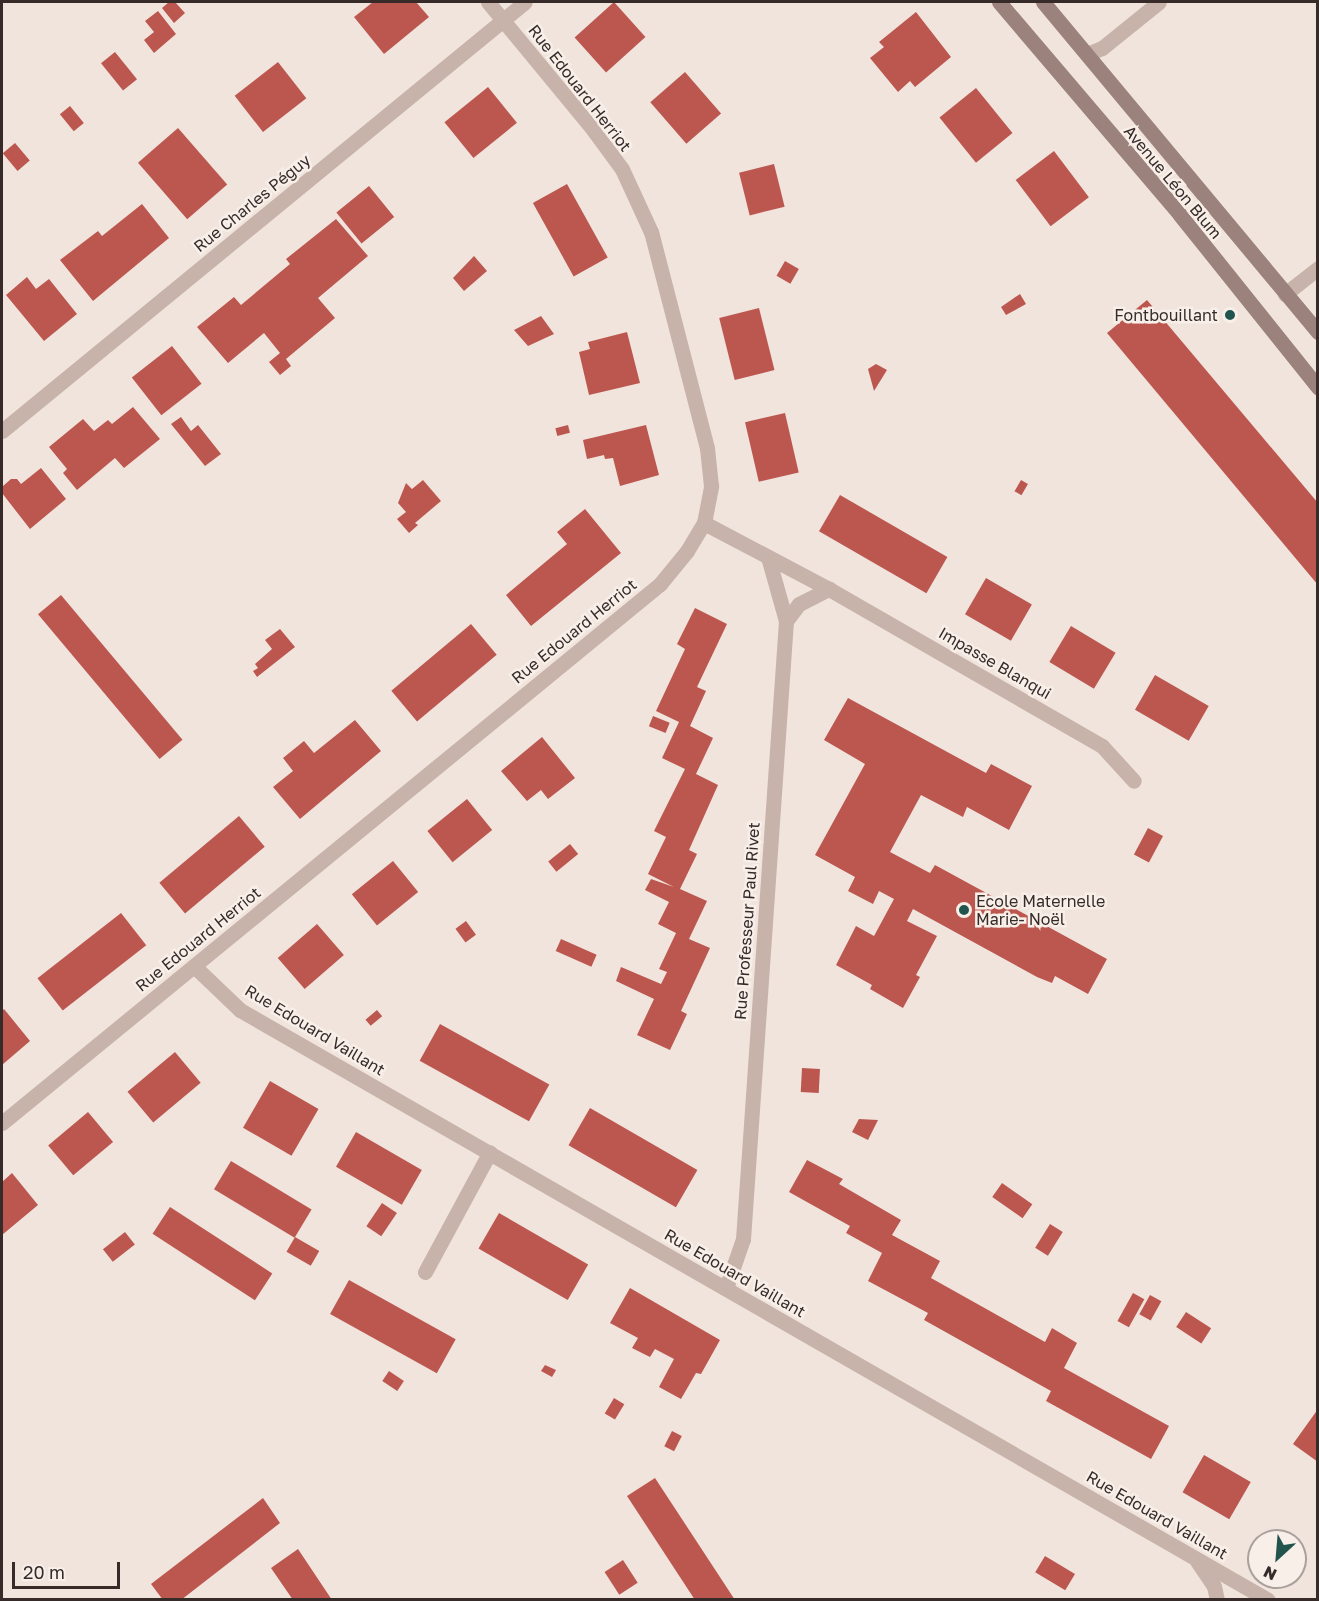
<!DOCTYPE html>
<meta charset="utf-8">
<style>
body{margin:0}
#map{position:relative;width:1319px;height:1601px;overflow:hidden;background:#f0e4dd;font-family:"Golos Text",sans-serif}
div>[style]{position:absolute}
.building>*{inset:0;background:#bc5750;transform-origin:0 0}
.street>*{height:15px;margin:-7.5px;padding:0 7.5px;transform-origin:7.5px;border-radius:7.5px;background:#c7b3aa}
.secondary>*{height:15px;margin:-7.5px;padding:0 7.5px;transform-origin:7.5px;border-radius:7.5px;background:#9b827c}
.dots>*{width:16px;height:16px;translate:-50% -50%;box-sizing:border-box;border:3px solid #f8efe9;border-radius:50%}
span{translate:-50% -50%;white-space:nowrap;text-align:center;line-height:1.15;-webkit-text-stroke:5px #f8efe9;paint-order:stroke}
.street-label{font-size:16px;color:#362b29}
.poi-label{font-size:16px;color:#362b29}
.right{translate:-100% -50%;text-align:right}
.left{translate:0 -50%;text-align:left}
.frame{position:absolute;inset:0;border:3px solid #362b29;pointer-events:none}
.north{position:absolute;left:1247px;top:1529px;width:60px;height:60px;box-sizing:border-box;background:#f8efe9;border:2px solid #aaa19c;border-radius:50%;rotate:206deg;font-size:16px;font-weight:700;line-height:24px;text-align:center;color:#362b29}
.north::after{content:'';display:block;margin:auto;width:21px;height:27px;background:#22544e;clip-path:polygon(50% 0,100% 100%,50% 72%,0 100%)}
.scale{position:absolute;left:12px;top:1562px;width:108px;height:27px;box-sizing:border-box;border:3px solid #362b29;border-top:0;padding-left:8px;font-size:18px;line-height:21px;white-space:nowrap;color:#362b29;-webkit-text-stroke:4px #f8efe9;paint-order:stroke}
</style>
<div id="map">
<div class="building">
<i style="clip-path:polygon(169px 2px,175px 2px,185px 13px,174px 23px,162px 8px)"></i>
<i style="clip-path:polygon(373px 2px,416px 2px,429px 17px,384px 54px,354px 17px)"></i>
<i style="left:614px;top:2px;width:47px;height:53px;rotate:48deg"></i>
<i style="clip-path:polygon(158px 11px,176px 34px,154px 53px,144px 40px,154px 32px,145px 21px)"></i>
<i style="clip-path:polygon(916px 12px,951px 57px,915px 87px,910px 81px,898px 92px,870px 58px,884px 47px,879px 42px)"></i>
<i style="left:115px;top:52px;width:35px;height:18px;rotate:51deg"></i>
<i style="left:278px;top:62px;width:46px;height:55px;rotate:52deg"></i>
<i style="left:685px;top:72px;width:55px;height:46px;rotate:49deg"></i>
<i style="left:488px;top:87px;width:46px;height:56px;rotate:51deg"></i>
<i style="left:976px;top:88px;width:58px;height:47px;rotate:51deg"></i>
<i style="left:70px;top:106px;width:22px;height:13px;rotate:51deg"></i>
<i style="left:178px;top:128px;width:75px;height:53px;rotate:49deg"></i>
<i style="left:15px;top:143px;width:23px;height:16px;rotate:50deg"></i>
<i style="left:1054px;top:151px;width:58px;height:48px;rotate:53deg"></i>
<i style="left:774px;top:164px;width:44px;height:36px;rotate:76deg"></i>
<i style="left:567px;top:184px;width:84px;height:39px;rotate:61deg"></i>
<i style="left:369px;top:186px;width:40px;height:42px;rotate:51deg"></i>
<i style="clip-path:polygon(142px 204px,169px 238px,93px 301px,60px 260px,98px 231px,102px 236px)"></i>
<i style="clip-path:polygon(336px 219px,368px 256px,318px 298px,335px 318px,286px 359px,291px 366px,280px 375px,269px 362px,280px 353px,264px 333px,228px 363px,197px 327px,234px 297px,241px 305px,290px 264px,286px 259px)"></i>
<i style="clip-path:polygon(474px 256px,487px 271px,464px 291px,453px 278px)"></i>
<i style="left:785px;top:261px;width:16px;height:17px;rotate:30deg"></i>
<i style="clip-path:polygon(27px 277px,36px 289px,49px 279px,77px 314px,44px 341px,6px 295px)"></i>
<i style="clip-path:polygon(1020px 294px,1026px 304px,1006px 315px,1001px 307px)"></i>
<i style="clip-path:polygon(1147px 300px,1318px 503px,1318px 585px,1107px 333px)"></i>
<i style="left:759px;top:308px;width:64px;height:41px;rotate:76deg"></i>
<i style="clip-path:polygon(541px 316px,554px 334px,528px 346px,514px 330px)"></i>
<i style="clip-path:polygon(627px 332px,640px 383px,589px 395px,579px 352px,590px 349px,588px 342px)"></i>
<i style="left:172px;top:346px;width:48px;height:51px;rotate:52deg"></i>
<i style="clip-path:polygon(876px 364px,887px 370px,874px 391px,868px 369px)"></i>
<i style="clip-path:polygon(133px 407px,160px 439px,124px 468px,115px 458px,77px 490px,63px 473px,67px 469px,49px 447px,83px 419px,94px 431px,108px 420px,112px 424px)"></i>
<i style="left:785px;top:413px;width:61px;height:41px;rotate:77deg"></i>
<i style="clip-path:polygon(181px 417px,191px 431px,198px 425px,221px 454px,205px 466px,171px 424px)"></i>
<i style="left:568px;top:425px;width:8px;height:13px;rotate:76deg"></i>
<i style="clip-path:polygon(646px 425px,659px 475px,620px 486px,613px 458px,605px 459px,604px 455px,587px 459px,583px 440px)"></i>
<i style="clip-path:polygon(41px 468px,66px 499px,30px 529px,2px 493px,3px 486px,11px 479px,17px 479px,21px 484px)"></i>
<i style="clip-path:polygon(423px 480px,441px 501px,415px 523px,418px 525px,409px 533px,397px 519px,406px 512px,398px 503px,406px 483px,412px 489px)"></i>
<i style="left:1021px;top:480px;width:8px;height:13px;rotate:30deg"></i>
<i style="left:840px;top:495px;width:124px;height:42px;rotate:30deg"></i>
<i style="clip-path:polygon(585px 509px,621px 553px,531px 626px,506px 595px,567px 544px,557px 532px)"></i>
<i style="left:986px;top:578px;width:53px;height:42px;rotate:30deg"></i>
<i style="left:61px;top:595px;width:189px;height:30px;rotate:50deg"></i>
<i style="clip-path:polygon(695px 608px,727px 624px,697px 687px,706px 691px,690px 726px,713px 738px,696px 774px,718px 785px,689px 850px,697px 854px,680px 889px,707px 901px,689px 939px,710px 948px,681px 1011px,687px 1014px,670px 1050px,637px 1035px,654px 999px,616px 981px,621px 967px,661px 984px,667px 972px,659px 969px,676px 933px,658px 924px,669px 902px,645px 890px,651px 879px,674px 887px,648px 874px,666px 837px,654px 831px,685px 769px,662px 758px,679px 722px,656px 711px,685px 649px,677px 644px)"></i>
<i style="left:471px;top:624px;width:40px;height:104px;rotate:50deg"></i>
<i style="left:1071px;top:626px;width:52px;height:42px;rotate:31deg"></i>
<i style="clip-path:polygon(280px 629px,295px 647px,257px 677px,253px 671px,258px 668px,255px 664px,272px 649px,265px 640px)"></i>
<i style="left:1155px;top:675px;width:62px;height:40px;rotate:30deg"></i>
<i style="clip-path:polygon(848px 698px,986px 773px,991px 764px,1032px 786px,1009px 830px,967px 807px,963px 817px,921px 795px,890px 852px,930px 873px,935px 865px,1107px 959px,1088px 994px,1055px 976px,1052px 983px,1037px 977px,913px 909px,907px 921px,937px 936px,916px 975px,920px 977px,903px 1008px,870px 989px,872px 985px,836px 965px,856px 926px,874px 936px,894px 899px,879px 891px,873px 904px,848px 891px,855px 877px,815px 855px,865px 764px,824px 740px)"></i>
<i style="left:653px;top:716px;width:18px;height:11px;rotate:22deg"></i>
<i style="clip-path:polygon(355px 720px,381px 751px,300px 819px,273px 787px,293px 771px,283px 758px,304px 741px,314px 753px)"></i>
<i style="clip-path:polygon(542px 737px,575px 778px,548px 799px,541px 790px,527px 801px,501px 771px)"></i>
<i style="left:467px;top:799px;width:40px;height:51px;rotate:51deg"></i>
<i style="left:239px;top:816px;width:40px;height:104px;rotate:50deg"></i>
<i style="left:1148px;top:828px;width:17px;height:30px;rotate:28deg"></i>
<i style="left:570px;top:844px;width:13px;height:28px;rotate:51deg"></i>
<i style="left:393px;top:861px;width:40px;height:53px;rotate:51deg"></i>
<i style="left:121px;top:913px;width:41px;height:106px;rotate:52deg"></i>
<i style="left:466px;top:921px;width:17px;height:13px;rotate:54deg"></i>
<i style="left:317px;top:924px;width:41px;height:52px;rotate:49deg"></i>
<i style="left:561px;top:939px;width:39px;height:13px;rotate:24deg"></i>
<i style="clip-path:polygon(4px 1009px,30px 1041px,2px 1065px,2px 1011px)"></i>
<i style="left:377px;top:1010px;width:8px;height:15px;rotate:50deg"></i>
<i style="left:440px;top:1024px;width:125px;height:42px;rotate:29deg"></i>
<i style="left:175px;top:1052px;width:40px;height:62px;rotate:50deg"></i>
<i style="left:802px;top:1068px;width:18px;height:24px;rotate:3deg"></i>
<i style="left:270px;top:1081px;width:56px;height:54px;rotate:30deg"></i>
<i style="left:590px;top:1108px;width:124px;height:43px;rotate:30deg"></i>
<i style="left:88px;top:1112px;width:39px;height:52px;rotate:50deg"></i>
<i style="clip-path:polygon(859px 1119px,878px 1120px,868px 1140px,852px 1132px)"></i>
<i style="left:356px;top:1132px;width:76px;height:40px;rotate:30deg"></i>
<i style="clip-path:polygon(807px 1160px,843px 1179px,839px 1184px,901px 1220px,892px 1235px,940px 1261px,931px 1278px,1045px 1342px,1052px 1328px,1077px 1343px,1064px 1368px,1169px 1426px,1151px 1459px,1046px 1401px,1051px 1391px,924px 1320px,928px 1313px,868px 1281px,882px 1253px,846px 1233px,850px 1226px,789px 1192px)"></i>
<i style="left:231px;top:1161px;width:94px;height:33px;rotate:31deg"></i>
<i style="clip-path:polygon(12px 1173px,38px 1205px,2px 1235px,2px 1182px)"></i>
<i style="left:1002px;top:1183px;width:37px;height:17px;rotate:35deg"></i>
<i style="left:382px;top:1203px;width:18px;height:28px;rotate:34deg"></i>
<i style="left:170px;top:1207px;width:122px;height:32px;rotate:33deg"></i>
<i style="left:499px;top:1213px;width:103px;height:41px;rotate:30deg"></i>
<i style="left:1050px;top:1224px;width:15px;height:28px;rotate:32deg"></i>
<i style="left:125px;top:1232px;width:16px;height:28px;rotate:52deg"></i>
<i style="left:295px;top:1237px;width:28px;height:17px;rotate:30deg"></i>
<i style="left:349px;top:1280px;width:122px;height:39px;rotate:29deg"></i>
<i style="clip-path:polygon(630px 1288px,720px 1340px,701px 1374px,696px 1373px,681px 1399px,659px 1387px,674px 1359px,655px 1349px,650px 1357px,632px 1348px,638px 1338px,610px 1323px)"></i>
<i style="left:1133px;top:1293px;width:13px;height:32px;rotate:29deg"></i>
<i style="left:1150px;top:1295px;width:13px;height:22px;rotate:29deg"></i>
<i style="left:1186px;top:1312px;width:30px;height:18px;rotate:33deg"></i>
<i style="clip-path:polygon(545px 1365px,556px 1370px,552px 1377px,541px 1371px)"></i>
<i style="left:389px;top:1371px;width:18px;height:12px;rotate:34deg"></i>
<i style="left:614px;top:1398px;width:12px;height:18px;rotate:31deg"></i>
<i style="clip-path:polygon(1318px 1409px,1318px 1462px,1293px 1444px)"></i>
<i style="left:672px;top:1431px;width:11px;height:17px;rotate:27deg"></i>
<i style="left:1204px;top:1455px;width:54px;height:43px;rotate:30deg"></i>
<i style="clip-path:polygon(655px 1478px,735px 1600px,695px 1600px,627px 1496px)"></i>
<i style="clip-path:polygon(263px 1498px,280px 1523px,181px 1600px,163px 1600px,151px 1584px)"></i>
<i style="clip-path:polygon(298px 1549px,332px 1600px,293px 1600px,271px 1568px)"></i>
<i style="left:1045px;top:1556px;width:35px;height:19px;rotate:31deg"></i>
<i style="left:623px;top:1560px;width:27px;height:22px;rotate:57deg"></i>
</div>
<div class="street">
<i style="left:1087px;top:54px;width:16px;rotate:-22deg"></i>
<i style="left:1102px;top:48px;width:73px;rotate:-38.9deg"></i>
<i style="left:1285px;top:294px;width:42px;rotate:-38.2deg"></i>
<i style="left:2px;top:431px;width:676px;rotate:-39.36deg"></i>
<i style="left:704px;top:523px;width:141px;rotate:27.8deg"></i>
<i style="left:829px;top:589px;width:315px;rotate:29.9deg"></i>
<i style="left:1102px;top:746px;width:47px;rotate:47.6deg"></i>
<i style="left:786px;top:621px;width:21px;rotate:-53deg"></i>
<i style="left:799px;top:604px;width:34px;rotate:-27deg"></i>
<i style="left:194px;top:966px;width:64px;rotate:43.7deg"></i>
<i style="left:240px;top:1010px;width:1185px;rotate:29.85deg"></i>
<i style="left:2px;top:1123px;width:851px;rotate:-39.32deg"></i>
<i style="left:660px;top:584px;width:43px;rotate:-50.7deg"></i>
<i style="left:687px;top:551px;width:33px;rotate:-59deg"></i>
<i style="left:704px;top:523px;width:38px;rotate:-79deg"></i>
<i style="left:711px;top:486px;width:38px;rotate:-96deg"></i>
<i style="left:707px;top:448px;width:223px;rotate:-104.5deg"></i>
<i style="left:651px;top:232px;width:69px;rotate:-114.7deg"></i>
<i style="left:622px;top:169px;width:52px;rotate:-126.4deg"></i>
<i style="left:591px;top:127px;width:162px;rotate:-129.5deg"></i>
<i style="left:425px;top:1272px;width:136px;rotate:-61.6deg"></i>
<i style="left:726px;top:1288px;width:52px;rotate:-70.9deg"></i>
<i style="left:743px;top:1239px;width:619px;rotate:-86.02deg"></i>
<i style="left:786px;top:621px;width:66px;rotate:-105.7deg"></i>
<i style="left:1197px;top:1561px;width:30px;rotate:56deg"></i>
<i style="left:1214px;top:1586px;width:14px;rotate:78deg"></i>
</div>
<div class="secondary">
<i style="left:999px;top:2px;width:280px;rotate:49.6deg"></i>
<i style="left:1180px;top:215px;width:221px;rotate:51.3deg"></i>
<i style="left:1043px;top:2px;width:430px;rotate:50.2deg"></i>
</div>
<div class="dots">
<i style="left:1230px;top:315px;background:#22544e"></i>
<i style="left:964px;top:910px;background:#22544e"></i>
</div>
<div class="street-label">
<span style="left:580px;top:88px;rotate:52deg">Rue Edouard Herriot</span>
<span style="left:1173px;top:182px;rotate:50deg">Avenue Léon Blum</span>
<span style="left:252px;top:203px;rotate:-39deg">Rue Charles Péguy</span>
<span style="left:574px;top:631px;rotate:-39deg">Rue Edouard Herriot</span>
<span style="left:995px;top:663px;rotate:30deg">Impasse Blanqui</span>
<span style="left:747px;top:921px;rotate:-86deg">Rue Professeur Paul Rivet</span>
<span style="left:198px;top:939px;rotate:-39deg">Rue Edouard Herriot</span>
<span style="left:315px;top:1030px;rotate:31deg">Rue Edouard Vaillant</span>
<span style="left:735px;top:1273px;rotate:30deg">Rue Edouard Vaillant</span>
<span style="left:1157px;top:1515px;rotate:30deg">Rue Edouard Vaillant</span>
</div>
<div class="poi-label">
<span class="right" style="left:1218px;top:315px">Fontbouillant</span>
<span class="left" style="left:976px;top:910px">Ecole Maternelle<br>Marie- Noël</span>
</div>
<div class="frame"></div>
<div class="north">N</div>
<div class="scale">20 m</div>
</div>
